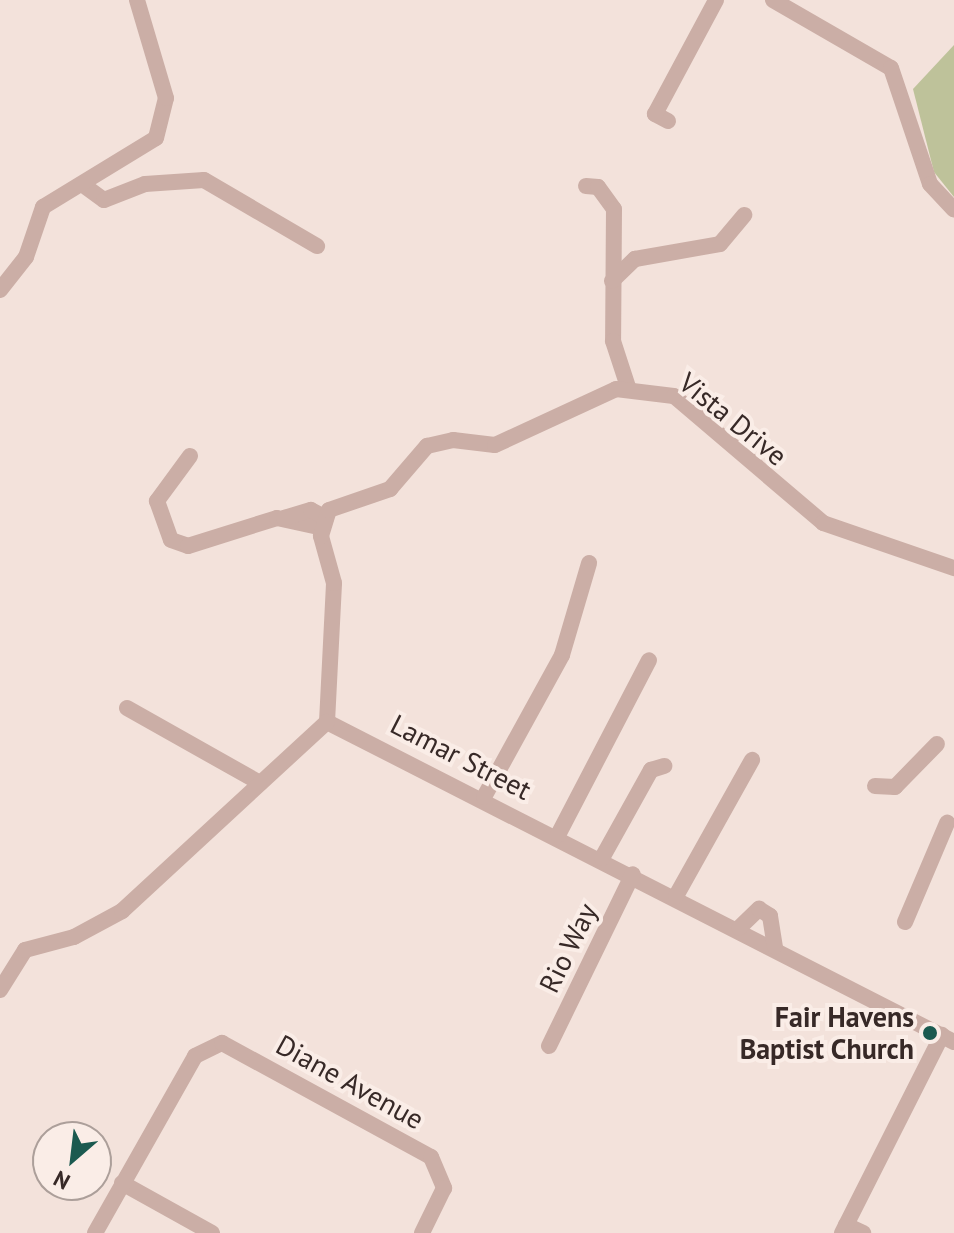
<!DOCTYPE html>
<style>
body{margin:0}
#map{position:relative;width:954px;height:1233px;overflow:hidden;background:#f3e2db;font-family:"PT Sans",sans-serif}
div>[style]{position:absolute}
.green>*{inset:0;background:#bec29a}
.minor>*{height:16px;margin:-8px;padding:0 8px;transform-origin:8px;border-radius:8px;background:#cbaea6}
.dots>*{width:22px;height:22px;translate:-50% -50%;box-sizing:border-box;border:4px solid #faede7;border-radius:50%}
span{translate:-50% -50%;white-space:nowrap;text-align:center;line-height:1.15;-webkit-text-stroke:8px #faede7;paint-order:stroke}
.street-label{font-size:28px;color:#372927}
.poi-label{font-size:28px;color:#372927;font-weight:700}
.right{translate:-100% -50%;text-align:right}
.north{position:absolute;left:32px;top:1121px;width:80px;height:80px;box-sizing:border-box;background:#faede7;border:2px solid #ac9f9a;border-radius:50%;rotate:208deg;font-size:22px;font-weight:700;line-height:32px;text-align:center;color:#372927}
.north::after{content:'';display:block;margin:auto;width:28px;height:36px;background:#1b5a50;clip-path:polygon(50% 0,100% 100%,50% 72%,0 100%)}
</style>
<div id="map">
<div class="green">
<i style="clip-path:polygon(954px 45px,954px 197px,934px 172px,913px 89px)"></i>
</div>
<div class="minor">
<i style="left:773px;top:0;width:136px;rotate:30deg"></i>
<i style="left:891px;top:68px;width:122px;rotate:71.4deg"></i>
<i style="left:930px;top:184px;width:35px;rotate:47deg"></i>
<i style="left:668px;top:121px;width:15px;rotate:-152deg"></i>
<i style="left:655px;top:114px;width:129px;rotate:-61.8deg"></i>
<i style="left:586px;top:186px;width:12px;rotate:5deg"></i>
<i style="left:598px;top:187px;width:27px;rotate:54deg"></i>
<i style="left:614px;top:209px;width:132px;rotate:90.4deg"></i>
<i style="left:613px;top:341px;width:48px;rotate:71.9deg"></i>
<i style="left:86px;top:187px;width:22px;rotate:36deg"></i>
<i style="left:104px;top:200px;width:44px;rotate:-21.3deg"></i>
<i style="left:145px;top:184px;width:59px;rotate:-3.9deg"></i>
<i style="left:204px;top:180px;width:131px;rotate:30.3deg"></i>
<i style="left:612px;top:281px;width:32px;rotate:-44deg"></i>
<i style="left:635px;top:259px;width:86px;rotate:-10deg"></i>
<i style="left:720px;top:244px;width:38px;rotate:-50deg"></i>
<i style="left:0;top:290px;width:42px;rotate:-51.8deg"></i>
<i style="left:26px;top:257px;width:53px;rotate:-71.2deg"></i>
<i style="left:43px;top:207px;width:132px;rotate:-31.4deg"></i>
<i style="left:156px;top:138px;width:41px;rotate:-76deg"></i>
<i style="left:166px;top:98px;width:102px;rotate:-106.5deg"></i>
<i style="left:190px;top:456px;width:56px;rotate:126.3deg"></i>
<i style="left:157px;top:501px;width:41px;rotate:70.3deg"></i>
<i style="left:171px;top:540px;width:18px;rotate:19deg"></i>
<i style="left:188px;top:546px;width:93px;rotate:-17.5deg"></i>
<i style="left:277px;top:518px;width:47px;rotate:12.3deg"></i>
<i style="left:284px;top:518px;width:28px;rotate:-17deg"></i>
<i style="left:311px;top:510px;width:17px;rotate:28deg"></i>
<i style="left:127px;top:708px;width:153px;rotate:29.4deg"></i>
<i style="left:327px;top:722px;width:139px;rotate:-87.1deg"></i>
<i style="left:334px;top:583px;width:49px;rotate:-105.5deg"></i>
<i style="left:321px;top:536px;width:27px;rotate:-73deg"></i>
<i style="left:329px;top:510px;width:65px;rotate:-19deg"></i>
<i style="left:390px;top:489px;width:57px;rotate:-49.3deg"></i>
<i style="left:427px;top:446px;width:27px;rotate:-13deg"></i>
<i style="left:453px;top:440px;width:42px;rotate:6.8deg"></i>
<i style="left:495px;top:445px;width:133px;rotate:-24.8deg"></i>
<i style="left:616px;top:389px;width:58px;rotate:6.9deg"></i>
<i style="left:674px;top:396px;width:196px;rotate:40.4deg"></i>
<i style="left:823px;top:523px;width:139px;rotate:19deg"></i>
<i style="left:327px;top:722px;width:704px;rotate:27.04deg"></i>
<i style="left:875px;top:786px;width:20px;rotate:3deg"></i>
<i style="left:895px;top:787px;width:60px;rotate:-45.7deg"></i>
<i style="left:484px;top:797px;width:162px;rotate:-61.2deg"></i>
<i style="left:562px;top:655px;width:96px;rotate:-73.6deg"></i>
<i style="left:558px;top:835px;width:197px;rotate:-62.5deg"></i>
<i style="left:602px;top:858px;width:101px;rotate:-60.9deg"></i>
<i style="left:651px;top:770px;width:14px;rotate:-17deg"></i>
<i style="left:676px;top:896px;width:156px;rotate:-60.8deg"></i>
<i style="left:905px;top:922px;width:108px;rotate:-67deg"></i>
<i style="left:739px;top:928px;width:28px;rotate:-44deg"></i>
<i style="left:759px;top:909px;width:13px;rotate:32deg"></i>
<i style="left:770px;top:916px;width:31px;rotate:81deg"></i>
<i style="left:0;top:990px;width:47px;rotate:-58deg"></i>
<i style="left:25px;top:950px;width:51px;rotate:-14.9deg"></i>
<i style="left:74px;top:937px;width:55px;rotate:-28.4deg"></i>
<i style="left:122px;top:911px;width:279px;rotate:-42.7deg"></i>
<i style="left:549px;top:1046px;width:191px;rotate:-64deg"></i>
<i style="left:122px;top:1183px;width:103px;rotate:29.1deg"></i>
<i style="left:846px;top:1225px;width:19px;rotate:25deg"></i>
<i style="left:95px;top:1233px;width:203px;rotate:-60.5deg"></i>
<i style="left:195px;top:1056px;width:30px;rotate:-26deg"></i>
<i style="left:222px;top:1043px;width:238px;rotate:28.6deg"></i>
<i style="left:431px;top:1157px;width:34px;rotate:67deg"></i>
<i style="left:444px;top:1188px;width:50px;rotate:116.1deg"></i>
<i style="left:842px;top:1233px;width:222px;rotate:-63.2deg"></i>
</div>
<div class="dots">
<i style="left:930px;top:1033px;background:#1b5a50"></i>
</div>
<div class="street-label">
<span style="left:733px;top:419px;rotate:39deg">Vista Drive</span>
<span style="left:461px;top:757px;rotate:27deg">Lamar Street</span>
<span style="left:568px;top:948px;rotate:-64deg">Rio Way</span>
<span style="left:350px;top:1082px;rotate:29deg">Diane Avenue</span>
</div>
<div class="poi-label">
<span class="right" style="left:914px;top:1033px">Fair Havens<br>Baptist Church</span>
</div>
<div class="north">N</div>
</div>
